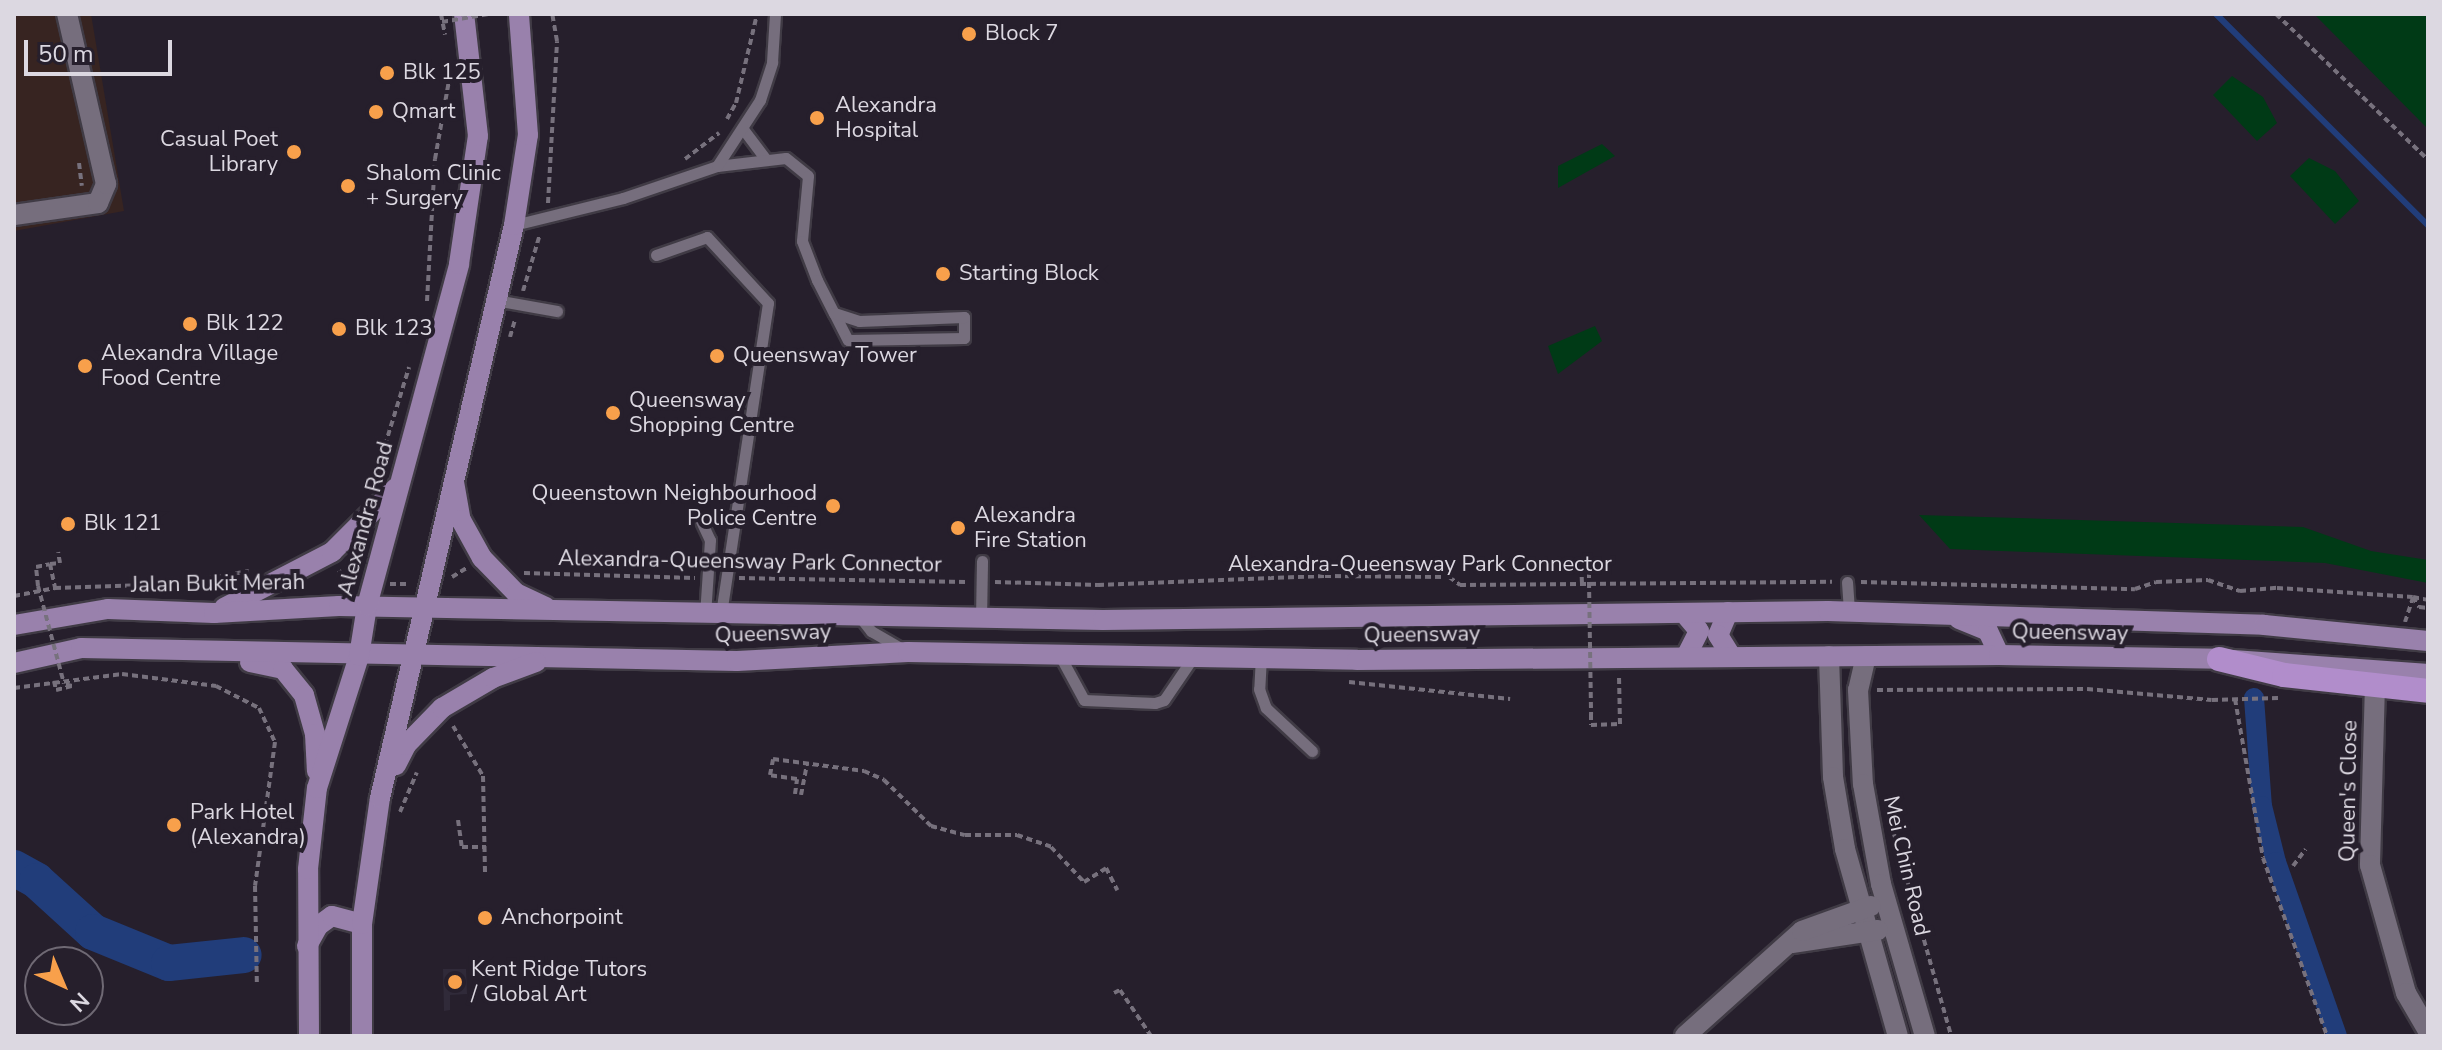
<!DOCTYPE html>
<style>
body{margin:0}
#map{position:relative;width:2442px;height:1050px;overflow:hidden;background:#261f2c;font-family:"Nunito Sans",sans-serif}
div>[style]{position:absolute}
.industrial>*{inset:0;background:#372421}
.education>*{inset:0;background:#302a39}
.green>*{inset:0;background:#003a16}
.stream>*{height:6px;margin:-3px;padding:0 3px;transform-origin:3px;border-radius:3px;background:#213d7a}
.canal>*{height:20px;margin:-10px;padding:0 10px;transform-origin:10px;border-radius:10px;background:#213d7a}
.river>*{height:36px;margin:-18px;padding:0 18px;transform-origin:18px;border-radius:18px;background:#213d7a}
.path>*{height:4px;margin-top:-2px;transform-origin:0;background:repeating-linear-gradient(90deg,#77717d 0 6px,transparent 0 10px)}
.roads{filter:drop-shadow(2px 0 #403b45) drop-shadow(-2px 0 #403b45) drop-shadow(0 2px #403b45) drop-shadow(0 -2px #403b45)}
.lane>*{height:11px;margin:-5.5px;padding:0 5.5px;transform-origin:5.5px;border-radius:5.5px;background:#766e7d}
.street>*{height:20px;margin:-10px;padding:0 10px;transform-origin:10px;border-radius:10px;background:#766e7d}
.primary>*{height:20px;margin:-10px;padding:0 10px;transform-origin:10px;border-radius:10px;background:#9981ac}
.highway>*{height:24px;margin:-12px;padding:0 12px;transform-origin:12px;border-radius:12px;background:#b18dcb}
.path-bridge>*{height:4px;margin-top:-2px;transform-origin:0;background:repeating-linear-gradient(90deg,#77717d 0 6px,transparent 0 10px)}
.dots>*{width:22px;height:22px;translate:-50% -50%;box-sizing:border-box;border:4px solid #261f2c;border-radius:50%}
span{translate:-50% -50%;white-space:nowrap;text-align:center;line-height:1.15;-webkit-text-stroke:8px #261f2c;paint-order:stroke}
.poi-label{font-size:22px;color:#dcd8e1}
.left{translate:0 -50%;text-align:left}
.right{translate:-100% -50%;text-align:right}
.street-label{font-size:22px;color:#dcd8e1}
.frame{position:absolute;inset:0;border:16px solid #dcd8e1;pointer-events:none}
.north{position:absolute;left:24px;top:946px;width:80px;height:80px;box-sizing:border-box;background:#261f2c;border:2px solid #6f6974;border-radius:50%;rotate:136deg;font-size:22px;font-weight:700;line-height:32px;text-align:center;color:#dcd8e1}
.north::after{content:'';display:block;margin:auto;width:28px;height:36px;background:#f8a04b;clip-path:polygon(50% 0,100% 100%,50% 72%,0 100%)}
.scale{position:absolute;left:24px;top:40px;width:148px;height:36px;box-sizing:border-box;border:4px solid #dcd8e1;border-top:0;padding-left:10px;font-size:24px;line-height:28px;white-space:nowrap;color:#dcd8e1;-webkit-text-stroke:6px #261f2c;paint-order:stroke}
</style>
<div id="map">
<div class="industrial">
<i style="clip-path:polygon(14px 14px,91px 14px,124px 211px,14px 231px)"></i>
</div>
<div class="education">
<i style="clip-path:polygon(443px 969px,466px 969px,467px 994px,450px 995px,450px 1010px,444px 1011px)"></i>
</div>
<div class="green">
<i style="clip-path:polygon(2314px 14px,2428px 14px,2428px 129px)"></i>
<i style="clip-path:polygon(2232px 76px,2263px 97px,2277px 123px,2257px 141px,2213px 95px)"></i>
<i style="clip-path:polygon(1602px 144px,1615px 156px,1558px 188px,1558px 166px)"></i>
<i style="clip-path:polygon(2309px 158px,2335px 171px,2359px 201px,2335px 224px,2290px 176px)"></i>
<i style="clip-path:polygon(1595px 326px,1602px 341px,1558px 374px,1548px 346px)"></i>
<i style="clip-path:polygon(1919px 515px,2303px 527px,2371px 551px,2428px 560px,2428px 583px,2325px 563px,1950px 549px)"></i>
</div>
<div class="stream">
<i style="left:2216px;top:14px;width:299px;rotate:44.9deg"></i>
</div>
<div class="canal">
<i style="left:2254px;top:698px;width:108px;rotate:85.8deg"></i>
<i style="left:2262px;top:806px;width:58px;rotate:76deg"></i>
<i style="left:2276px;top:862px;width:184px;rotate:70.7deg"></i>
</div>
<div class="river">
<i style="left:14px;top:868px;width:26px;rotate:29deg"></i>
<i style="left:37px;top:881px;width:76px;rotate:42.3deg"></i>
<i style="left:93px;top:932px;width:82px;rotate:22.2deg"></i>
<i style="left:169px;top:963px;width:75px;rotate:-6.1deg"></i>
</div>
<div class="path">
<i style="left:441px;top:14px;width:21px;rotate:79deg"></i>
<i style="left:2276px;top:14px;width:211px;rotate:43.8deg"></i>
<i style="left:727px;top:119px;width:18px;rotate:-61deg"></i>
<i style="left:736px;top:103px;width:91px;rotate:-76.7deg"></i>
<i style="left:685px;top:159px;width:43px;rotate:-37.4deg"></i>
<i style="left:79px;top:163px;width:23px;rotate:83deg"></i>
<i style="left:548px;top:203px;width:162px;rotate:-86.8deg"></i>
<i style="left:557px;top:41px;width:27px;rotate:-100deg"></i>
<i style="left:523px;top:291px;width:59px;rotate:-73.4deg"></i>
<i style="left:427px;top:301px;width:142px;rotate:-86.8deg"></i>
<i style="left:435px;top:159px;width:85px;rotate:-79.9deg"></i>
<i style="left:510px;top:337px;width:19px;rotate:-74deg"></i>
<i style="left:364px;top:490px;width:39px;rotate:-63deg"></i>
<i style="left:382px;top:455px;width:92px;rotate:-72.9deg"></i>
<i style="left:50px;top:564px;width:10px;rotate:-6deg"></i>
<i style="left:60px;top:563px;width:11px;rotate:-100deg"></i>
<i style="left:339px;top:570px;width:15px;rotate:67deg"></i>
<i style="left:345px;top:584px;width:8px"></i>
<i style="left:524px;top:573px;width:171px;rotate:1.7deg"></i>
<i style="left:452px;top:577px;width:19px;rotate:-32deg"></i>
<i style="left:739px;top:578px;width:227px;rotate:1deg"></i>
<i style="left:995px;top:582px;width:103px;rotate:1.7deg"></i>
<i style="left:1098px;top:585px;width:227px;rotate:-2.3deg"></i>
<i style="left:1325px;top:576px;width:124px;rotate:0.5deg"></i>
<i style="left:1449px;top:577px;width:14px;rotate:36deg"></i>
<i style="left:1460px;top:585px;width:372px;rotate:-0.5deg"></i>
<i style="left:1861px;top:582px;width:274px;rotate:1.5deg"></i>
<i style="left:2135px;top:589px;width:22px;rotate:-18deg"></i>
<i style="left:2156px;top:582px;width:52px;rotate:-2.2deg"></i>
<i style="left:2208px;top:580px;width:34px;rotate:19deg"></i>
<i style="left:2240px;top:591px;width:37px;rotate:-5deg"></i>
<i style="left:2277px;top:588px;width:136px;rotate:3.8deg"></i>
<i style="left:2413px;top:597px;width:12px;rotate:59deg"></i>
<i style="left:2419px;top:607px;width:9px;rotate:6deg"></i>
<i style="left:1582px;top:583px;width:21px;rotate:-93deg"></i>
<i style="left:1581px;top:562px;width:8px"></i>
<i style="left:1589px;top:562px;width:20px;rotate:90deg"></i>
<i style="left:390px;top:584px;width:19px"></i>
<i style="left:38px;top:586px;width:19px;rotate:-96deg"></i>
<i style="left:36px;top:567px;width:14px;rotate:-12deg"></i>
<i style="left:50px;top:564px;width:25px;rotate:78deg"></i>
<i style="left:14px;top:596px;width:42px;rotate:-11deg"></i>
<i style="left:55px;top:588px;width:121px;rotate:-1.9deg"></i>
<i style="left:176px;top:584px;width:74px;rotate:-10.1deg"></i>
<i style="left:2405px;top:622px;width:26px;rotate:-72deg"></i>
<i style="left:2413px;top:597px;width:15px;rotate:11deg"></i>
<i style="left:54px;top:681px;width:9px;rotate:77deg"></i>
<i style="left:56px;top:690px;width:16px;rotate:-14deg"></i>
<i style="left:72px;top:686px;width:8px;rotate:-166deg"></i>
<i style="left:1349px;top:682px;width:162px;rotate:6deg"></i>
<i style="left:14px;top:688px;width:109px;rotate:-7.4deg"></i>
<i style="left:122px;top:674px;width:95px;rotate:7.3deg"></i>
<i style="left:216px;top:686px;width:48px;rotate:27.1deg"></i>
<i style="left:259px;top:708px;width:38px;rotate:65deg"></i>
<i style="left:275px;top:742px;width:145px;rotate:97.9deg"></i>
<i style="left:255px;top:886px;width:100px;rotate:88.9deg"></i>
<i style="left:1877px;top:690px;width:210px;rotate:-0.3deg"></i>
<i style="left:2087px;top:689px;width:125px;rotate:5deg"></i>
<i style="left:2212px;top:700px;width:66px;rotate:-1.7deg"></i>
<i style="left:2235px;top:699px;width:161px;rotate:80deg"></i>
<i style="left:2263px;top:858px;width:189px;rotate:70.2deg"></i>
<i style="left:1591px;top:714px;width:11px;rotate:90deg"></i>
<i style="left:1591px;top:725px;width:29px;rotate:-2deg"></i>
<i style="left:1620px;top:724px;width:46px;rotate:-91.2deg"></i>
<i style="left:453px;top:726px;width:58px;rotate:59deg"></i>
<i style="left:483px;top:776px;width:99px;rotate:88.8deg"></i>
<i style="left:795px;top:794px;width:15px;rotate:-82deg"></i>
<i style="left:797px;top:779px;width:27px;rotate:-172deg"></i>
<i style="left:770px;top:775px;width:16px;rotate:-79deg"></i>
<i style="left:773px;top:759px;width:92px;rotate:7.5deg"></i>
<i style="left:864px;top:771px;width:22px;rotate:24deg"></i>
<i style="left:884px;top:780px;width:66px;rotate:44.4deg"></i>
<i style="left:931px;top:826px;width:35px;rotate:15deg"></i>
<i style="left:965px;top:835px;width:52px"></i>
<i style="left:1017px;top:835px;width:36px;rotate:19deg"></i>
<i style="left:1051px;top:847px;width:48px;rotate:46.7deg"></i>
<i style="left:1084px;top:882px;width:26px;rotate:-32deg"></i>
<i style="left:1106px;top:868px;width:25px;rotate:63deg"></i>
<i style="left:801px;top:795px;width:32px;rotate:-79deg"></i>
<i style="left:400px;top:812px;width:43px;rotate:-67deg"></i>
<i style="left:458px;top:820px;width:27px;rotate:82deg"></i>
<i style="left:462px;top:847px;width:24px"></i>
<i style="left:1894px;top:834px;width:210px;rotate:74.2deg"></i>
<i style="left:2293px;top:866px;width:21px;rotate:-53deg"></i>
<i style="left:1114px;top:993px;width:7px;rotate:-27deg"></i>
<i style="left:1120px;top:990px;width:55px;rotate:56deg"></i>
</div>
<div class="roads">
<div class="lane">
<i style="left:743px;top:129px;width:38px;rotate:53deg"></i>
<i style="left:717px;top:166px;width:69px;rotate:-6.6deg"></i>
<i style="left:786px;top:158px;width:28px;rotate:39deg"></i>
<i style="left:808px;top:176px;width:65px;rotate:95.3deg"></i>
<i style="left:802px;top:241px;width:42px;rotate:69deg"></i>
<i style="left:817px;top:280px;width:37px;rotate:63deg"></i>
<i style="left:834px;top:313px;width:30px;rotate:63deg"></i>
<i style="left:848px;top:340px;width:116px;rotate:-1deg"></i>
<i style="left:964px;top:338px;width:21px;rotate:-90deg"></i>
<i style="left:964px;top:317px;width:105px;rotate:177.8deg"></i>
<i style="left:859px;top:321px;width:26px;rotate:-162deg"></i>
<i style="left:514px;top:225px;width:112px;rotate:-13.9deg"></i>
<i style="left:623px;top:198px;width:99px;rotate:-18.8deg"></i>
<i style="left:717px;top:166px;width:79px;rotate:-56.9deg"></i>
<i style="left:760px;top:100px;width:40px;rotate:-72deg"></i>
<i style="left:772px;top:62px;width:48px;rotate:-86.4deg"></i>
<i style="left:656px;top:255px;width:54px;rotate:-19.4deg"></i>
<i style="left:707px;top:237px;width:90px;rotate:47.3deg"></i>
<i style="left:768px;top:303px;width:316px;rotate:98.6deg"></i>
<i style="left:495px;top:300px;width:63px;rotate:10.1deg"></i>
<i style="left:701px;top:521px;width:21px;rotate:65deg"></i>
<i style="left:710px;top:540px;width:75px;rotate:93.8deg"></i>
<i style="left:1847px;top:582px;width:30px;rotate:86deg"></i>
<i style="left:860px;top:617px;width:18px;rotate:52deg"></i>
<i style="left:871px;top:631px;width:38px;rotate:30deg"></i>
<i style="left:981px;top:619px;width:58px;rotate:-89deg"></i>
<i style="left:1059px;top:654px;width:52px;rotate:61.5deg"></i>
<i style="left:1084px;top:700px;width:71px;rotate:2.4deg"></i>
<i style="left:1155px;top:703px;width:9px;rotate:-18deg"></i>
<i style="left:1164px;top:700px;width:53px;rotate:-55.7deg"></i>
<i style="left:1261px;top:656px;width:33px;rotate:93deg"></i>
<i style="left:1259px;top:689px;width:20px;rotate:70deg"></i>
<i style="left:1266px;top:708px;width:63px;rotate:43.1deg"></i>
</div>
<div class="street">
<i style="left:14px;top:215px;width:85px;rotate:-8.1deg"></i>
<i style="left:98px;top:203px;width:21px;rotate:-67deg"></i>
<i style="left:106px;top:184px;width:174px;rotate:-102.9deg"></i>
<i style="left:1829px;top:656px;width:121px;rotate:88.1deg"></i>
<i style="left:1833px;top:777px;width:73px;rotate:80.5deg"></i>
<i style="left:1845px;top:849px;width:194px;rotate:74.2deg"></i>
<i style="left:1866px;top:656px;width:35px;rotate:103deg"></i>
<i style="left:1858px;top:690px;width:94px;rotate:87deg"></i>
<i style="left:1863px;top:784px;width:102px;rotate:79.8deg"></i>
<i style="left:1881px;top:884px;width:158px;rotate:73.9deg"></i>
<i style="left:2375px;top:684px;width:181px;rotate:91.6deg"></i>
<i style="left:2370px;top:865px;width:133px;rotate:74.3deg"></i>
<i style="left:2406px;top:993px;width:44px;rotate:59.9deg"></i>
<i style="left:1792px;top:943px;width:87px;rotate:-8.6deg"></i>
<i style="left:1685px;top:1036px;width:157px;rotate:-41.9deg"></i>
<i style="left:1802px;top:931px;width:73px;rotate:-19.9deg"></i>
</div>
<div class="primary">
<i style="left:454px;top:482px;width:39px;rotate:80deg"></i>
<i style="left:461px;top:520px;width:43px;rotate:61.1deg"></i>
<i style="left:482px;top:558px;width:49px;rotate:45.8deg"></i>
<i style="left:516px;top:593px;width:33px;rotate:25deg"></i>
<i style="left:224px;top:608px;width:122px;rotate:-27.4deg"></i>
<i style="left:332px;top:552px;width:91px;rotate:-45deg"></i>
<i style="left:1728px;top:612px;width:25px;rotate:113deg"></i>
<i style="left:1718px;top:635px;width:25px;rotate:58deg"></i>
<i style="left:1684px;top:613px;width:23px;rotate:50deg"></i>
<i style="left:1699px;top:631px;width:28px;rotate:117deg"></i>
<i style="left:1959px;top:619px;width:31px;rotate:22deg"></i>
<i style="left:1988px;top:631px;width:26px;rotate:65deg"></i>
<i style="left:14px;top:625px;width:95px;rotate:-9.7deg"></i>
<i style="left:108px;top:609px;width:106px;rotate:2.2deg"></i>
<i style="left:214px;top:613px;width:125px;rotate:-3.2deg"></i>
<i style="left:339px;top:606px;width:764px;rotate:1.05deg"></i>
<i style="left:1103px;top:620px;width:725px;rotate:-0.71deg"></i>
<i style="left:1828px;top:611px;width:436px;rotate:1.8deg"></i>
<i style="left:2264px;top:625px;width:165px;rotate:5.6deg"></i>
<i style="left:250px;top:662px;width:34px;rotate:12deg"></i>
<i style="left:283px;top:669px;width:33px;rotate:51deg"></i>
<i style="left:304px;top:695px;width:41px;rotate:74.2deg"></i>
<i style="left:315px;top:734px;width:37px;rotate:87deg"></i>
<i style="left:14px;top:663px;width:69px;rotate:-12.6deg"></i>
<i style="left:81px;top:648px;width:656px;rotate:1.14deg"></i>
<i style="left:737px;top:661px;width:171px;rotate:-3deg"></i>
<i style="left:908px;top:652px;width:449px;rotate:1deg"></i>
<i style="left:1357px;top:660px;width:642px;rotate:-0.45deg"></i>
<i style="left:1999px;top:655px;width:220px;rotate:1deg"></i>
<i style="left:2219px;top:659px;width:210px;rotate:4.1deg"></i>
<i style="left:396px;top:765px;width:22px;rotate:-63deg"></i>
<i style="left:406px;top:745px;width:52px;rotate:-45.8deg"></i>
<i style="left:442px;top:708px;width:59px;rotate:-30.5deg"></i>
<i style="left:493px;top:678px;width:46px;rotate:-20.4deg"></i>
<i style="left:307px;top:946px;width:23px;rotate:-61deg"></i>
<i style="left:318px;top:926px;width:17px;rotate:-36deg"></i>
<i style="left:332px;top:916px;width:31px;rotate:15deg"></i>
<i style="left:309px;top:1036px;width:167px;rotate:-90.3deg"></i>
<i style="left:308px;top:869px;width:81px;rotate:-83.7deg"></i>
<i style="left:317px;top:788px;width:139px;rotate:-72.3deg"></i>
<i style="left:359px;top:656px;width:51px;rotate:-80.9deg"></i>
<i style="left:367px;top:606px;width:354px;rotate:-74.9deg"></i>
<i style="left:459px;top:264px;width:129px;rotate:-81.6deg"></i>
<i style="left:478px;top:136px;width:123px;rotate:-96.5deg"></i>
<i style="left:362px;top:1036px;width:112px;rotate:-90deg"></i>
<i style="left:362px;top:924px;width:127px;rotate:-81.9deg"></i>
<i style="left:380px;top:798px;width:588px;rotate:-76.84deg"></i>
<i style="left:514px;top:225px;width:91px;rotate:-81.2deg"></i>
<i style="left:528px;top:135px;width:121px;rotate:-94.3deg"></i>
</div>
<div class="highway">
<i style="left:2219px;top:659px;width:67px;rotate:13.8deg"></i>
<i style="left:2284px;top:675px;width:145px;rotate:6.3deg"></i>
</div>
</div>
<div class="path-bridge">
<i style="left:442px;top:22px;width:47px;rotate:-9.9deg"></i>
<i style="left:1589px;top:582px;width:132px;rotate:89.1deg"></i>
<i style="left:38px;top:586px;width:101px;rotate:75.1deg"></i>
</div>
<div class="dots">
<i style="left:969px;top:34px;background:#f8a04b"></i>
<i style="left:387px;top:73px;background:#f8a04b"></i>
<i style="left:376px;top:112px;background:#f8a04b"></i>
<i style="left:817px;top:118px;background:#f8a04b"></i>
<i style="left:294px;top:152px;background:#f8a04b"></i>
<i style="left:348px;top:186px;background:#f8a04b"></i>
<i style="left:943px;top:274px;background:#f8a04b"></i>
<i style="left:190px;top:324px;background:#f8a04b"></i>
<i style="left:339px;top:329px;background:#f8a04b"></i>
<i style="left:717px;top:356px;background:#f8a04b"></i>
<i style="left:85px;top:366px;background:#f8a04b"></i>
<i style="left:613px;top:413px;background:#f8a04b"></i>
<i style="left:833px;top:506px;background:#f8a04b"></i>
<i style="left:68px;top:524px;background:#f8a04b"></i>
<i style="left:958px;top:528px;background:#f8a04b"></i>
<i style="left:174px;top:825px;background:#f8a04b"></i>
<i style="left:485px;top:918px;background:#f8a04b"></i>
<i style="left:455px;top:982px;background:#f8a04b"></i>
</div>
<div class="poi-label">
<span class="left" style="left:985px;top:34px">Block 7</span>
<span class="left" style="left:403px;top:73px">Blk 125</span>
<span class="left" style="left:835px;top:118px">Alexandra<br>Hospital</span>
<span class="left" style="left:392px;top:112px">Qmart</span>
<span class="right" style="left:278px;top:152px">Casual Poet<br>Library</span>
<span class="left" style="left:366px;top:186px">Shalom Clinic<br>+ Surgery</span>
<span class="left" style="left:959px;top:274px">Starting Block</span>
<span class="left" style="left:206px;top:324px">Blk 122</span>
<span class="left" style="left:355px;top:329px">Blk 123</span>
<span class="left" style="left:101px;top:366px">Alexandra Village<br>Food Centre</span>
<span class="left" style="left:733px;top:356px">Queensway Tower</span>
<span class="left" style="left:629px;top:413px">Queensway<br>Shopping Centre</span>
<span class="right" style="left:817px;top:506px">Queenstown Neighbourhood<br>Police Centre</span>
<span class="left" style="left:974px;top:528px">Alexandra<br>Fire Station</span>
<span class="left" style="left:84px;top:524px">Blk 121</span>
<span class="left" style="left:190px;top:825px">Park Hotel<br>(Alexandra)</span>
<span class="left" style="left:501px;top:918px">Anchorpoint</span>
<span class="left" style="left:471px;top:982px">Kent Ridge Tutors<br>/ Global Art</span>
</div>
<div class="street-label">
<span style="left:366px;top:519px;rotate:-75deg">Alexandra Road</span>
<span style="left:750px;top:562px;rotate:1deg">Alexandra-Queensway Park Connector</span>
<span style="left:1420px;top:565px">Alexandra-Queensway Park Connector</span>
<span style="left:218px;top:584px;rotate:-1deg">Jalan Bukit Merah</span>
<span style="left:2070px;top:633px;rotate:1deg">Queensway</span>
<span style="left:773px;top:634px;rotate:-2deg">Queensway</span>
<span style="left:1422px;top:635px;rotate:-1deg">Queensway</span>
<span style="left:2349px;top:791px;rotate:-89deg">Queen's Close</span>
<span style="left:1906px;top:866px;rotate:77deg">Mei Chin Road</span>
</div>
<div class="frame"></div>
<div class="north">N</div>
<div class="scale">50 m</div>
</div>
